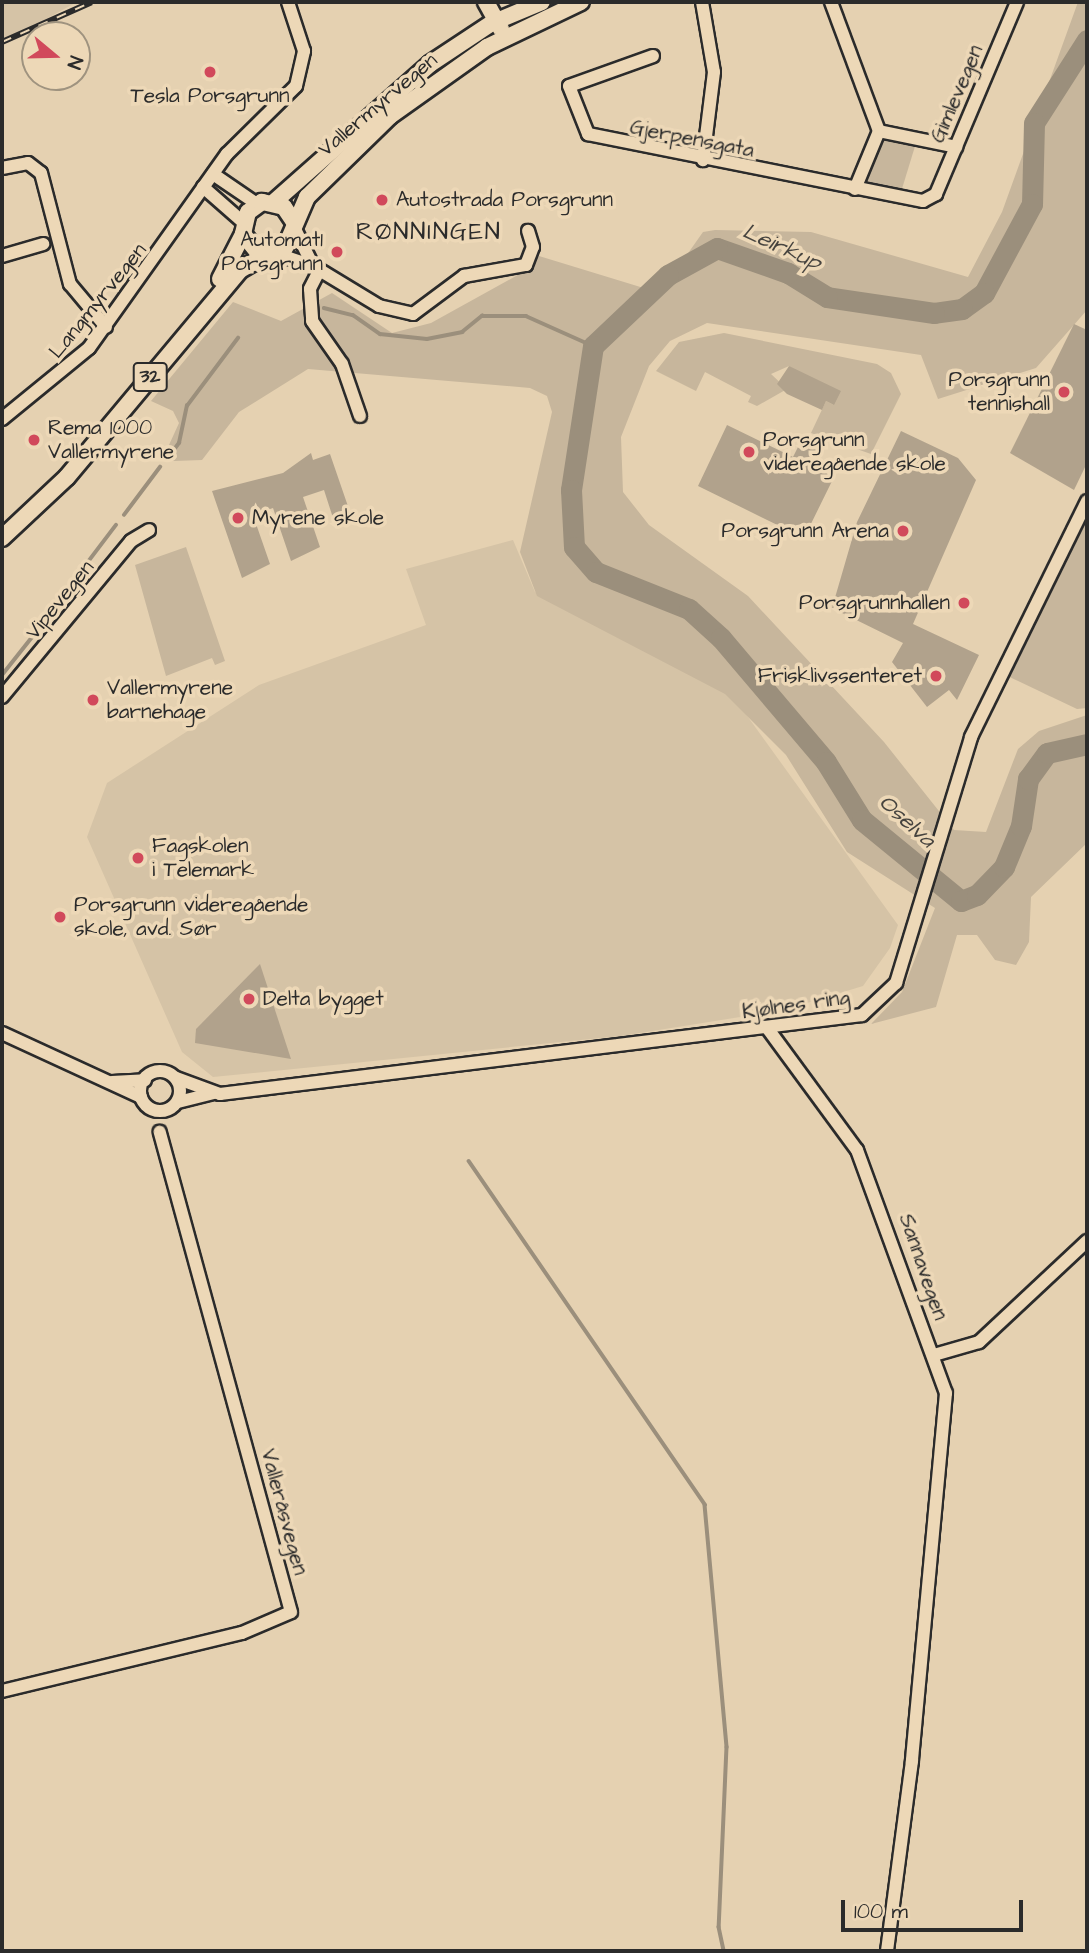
<!DOCTYPE html>
<meta charset="utf-8">
<style>
body{margin:0}
#map{position:relative;width:1089px;height:1953px;overflow:hidden;background:#e5d1b1;font-family:"Architects Daughter",sans-serif}
div>[style]{position:absolute}
.built>*{inset:0;background:#d5c3a6}
.green>*{inset:0;background:#c7b69c}
.stream>*{height:3.5px;margin:-1.75px;padding:0 1.75px;transform-origin:1.75px;border-radius:1.75px;background:#9b8f7c}
.river>*{height:21px;margin:-10.5px;padding:0 10.5px;transform-origin:10.5px;border-radius:10.5px;background:#9b8f7c}
.building>*{inset:0;background:#b1a28c}
.roads{filter:drop-shadow(2px 0 #2b2b2b) drop-shadow(-2px 0 #2b2b2b) drop-shadow(0 2px #2b2b2b) drop-shadow(0 -2px #2b2b2b)}
.minor>*{height:12px;margin:-6px;padding:0 6px;transform-origin:6px;border-radius:6px;background:#edd8b7}
.minor>.ring{margin:-6px;padding:0;box-sizing:content-box;background:none;border:12px solid #edd8b7;border-radius:50%}
.major>*{height:16px;margin:-8px;padding:0 8px;transform-origin:8px;border-radius:8px;background:#edd8b7}
.rail>*{height:6px;margin-top:-3px;transform-origin:0;background:repeating-linear-gradient(90deg,#edd8b7 0 10px,#2b2b2b 0 20px);box-sizing:border-box;border-block:2px solid #2b2b2b}
.dots>*{width:19px;height:19px;translate:-50% -50%;box-sizing:border-box;border:4px solid #edd8b7;border-radius:50%}
span{translate:-50% -50%;white-space:nowrap;text-align:center;line-height:1.15;-webkit-text-stroke:7px #edd8b7;paint-order:stroke}
.shield-label span{padding:2px 5px;background:#edd8b7;border:2px solid;border-radius:5px;-webkit-text-stroke-width:0}
.shield-label{font-size:19px;color:#2b2b2b;font-weight:700}
.street-label{font-size:21px;color:#2b2b2b}
.poi-label{font-size:21px;color:#2b2b2b}
.left{translate:0 -50%;text-align:left}
.right{translate:-100% -50%;text-align:right}
.water-label{font-size:23px;color:#47443f;font-style:italic}
.quarter-label{font-size:24px;color:#2b2b2b;letter-spacing:2px}
.frame{position:absolute;inset:0;border:4px solid #2b2b2b;pointer-events:none}
.north{position:absolute;left:21px;top:21px;width:70px;height:70px;box-sizing:border-box;background:#edd8b7;border:2px solid #9f937f;border-radius:50%;rotate:109deg;font-size:19px;font-weight:700;line-height:28px;text-align:center;color:#2b2b2b}
.north::after{content:'';display:block;margin:auto;width:24px;height:32px;background:#d1495b;clip-path:polygon(50% 0,100% 100%,50% 72%,0 100%)}
.scale{position:absolute;left:841px;top:1900px;width:182px;height:32px;box-sizing:border-box;border:4px solid #2b2b2b;border-top:0;padding-left:9px;font-size:21px;line-height:24px;white-space:nowrap;color:#2b2b2b;-webkit-text-stroke:5px #edd8b7;paint-order:stroke}
</style>
<div id="map">
<div class="built">
<i style="clip-path:polygon(2px 2px,77px 2px,2px 43px)"></i>
<i style="clip-path:polygon(513px 540px,535px 592px,722px 681px,898px 925px,890px 948px,863px 986px,784px 1010px,621px 1036px,213px 1077px,182px 1052px,87px 837px,107px 783px,259px 685px,426px 625px,406px 569px)"></i>
</div>
<div class="green">
<i style="clip-path:polygon(1078px 2px,1087px 2px,1087px 310px,1036px 368px,938px 399px,921px 355px,707px 323px,670px 341px,649px 366px,621px 437px,623px 492px,649px 525px,748px 596px,884px 742px,954px 830px,986px 832px,1018px 749px,1039px 731px,1087px 715px,1087px 843px,1031px 897px,1029px 942px,1016px 965px,995px 960px,977px 935px,957px 935px,936px 1007px,871px 1024px,902px 992px,935px 908px,847px 852px,786px 755px,725px 694px,537px 596px,520px 552px,552px 412px,547px 396px,530px 388px,308px 369px,239px 412px,202px 460px,174px 461px,164px 456px,179px 423px,173px 411px,151px 401px,233px 302px,281px 321px,332px 293px,392px 333px,431px 323px,516px 276px,539px 256px,660px 293px,703px 232px,715px 230px,811px 232px,968px 277px,1002px 212px)"></i>
<i style="clip-path:polygon(885px 138px,916px 143px,901px 192px,863px 182px,876px 142px)"></i>
<i style="clip-path:polygon(724px 333px,877px 364px,891px 373px,901px 394px,871px 454px,811px 433px,826px 401px,834px 405px,789px 366px,771px 374px,787px 389px,757px 406px,748px 402px,751px 396px,705px 372px,696px 391px,656px 371px,679px 342px)"></i>
<i style="clip-path:polygon(1087px 501px,1087px 708px,1077px 709px,1001px 673px)"></i>
<i style="clip-path:polygon(186px 547px,225px 661px,215px 665px,212px 658px,166px 676px,135px 565px)"></i>
</div>
<div class="stream">
<i style="left:324px;top:308px;width:30px;rotate:14deg"></i>
<i style="left:353px;top:315px;width:33px;rotate:35deg"></i>
<i style="left:380px;top:334px;width:47px;rotate:6.1deg"></i>
<i style="left:427px;top:339px;width:36px;rotate:-11deg"></i>
<i style="left:462px;top:332px;width:26px;rotate:-39deg"></i>
<i style="left:482px;top:316px;width:44px"></i>
<i style="left:526px;top:316px;width:73px;rotate:24.1deg"></i>
<i style="left:167px;top:459px;width:20px;rotate:-53deg"></i>
<i style="left:179px;top:443px;width:38px;rotate:-78deg"></i>
<i style="left:187px;top:406px;width:85px;rotate:-53.1deg"></i>
<i style="left:124px;top:515px;width:60px;rotate:-53.1deg"></i>
<i style="left:53px;top:608px;width:104px;rotate:-52.8deg"></i>
<i style="left:2px;top:675px;width:69px;rotate:-51.5deg"></i>
<i style="left:469px;top:1161px;width:417px;rotate:55.5deg"></i>
<i style="left:705px;top:1505px;width:243px;rotate:84.8deg"></i>
<i style="left:727px;top:1747px;width:180px;rotate:92.5deg"></i>
<i style="left:719px;top:1927px;width:25px;rotate:78deg"></i>
</div>
<div class="river">
<i style="left:1087px;top:40px;width:98px;rotate:122.6deg"></i>
<i style="left:1034px;top:123px;width:81px;rotate:91.4deg"></i>
<i style="left:1032px;top:204px;width:101px;rotate:118.3deg"></i>
<i style="left:984px;top:293px;width:27px;rotate:144deg"></i>
<i style="left:962px;top:309px;width:28px;rotate:172deg"></i>
<i style="left:934px;top:313px;width:108px;rotate:-171.5deg"></i>
<i style="left:827px;top:297px;width:46px;rotate:-148.4deg"></i>
<i style="left:788px;top:273px;width:75px;rotate:-160.6deg"></i>
<i style="left:717px;top:248px;width:56px;rotate:151.1deg"></i>
<i style="left:668px;top:275px;width:103px;rotate:136.6deg"></i>
<i style="left:593px;top:346px;width:146px;rotate:98.7deg"></i>
<i style="left:571px;top:490px;width:57px;rotate:87deg"></i>
<i style="left:574px;top:547px;width:33px;rotate:49deg"></i>
<i style="left:596px;top:572px;width:100px;rotate:21.7deg"></i>
<i style="left:689px;top:609px;width:43px;rotate:42.2deg"></i>
<i style="left:721px;top:638px;width:162px;rotate:49.7deg"></i>
<i style="left:826px;top:762px;width:68px;rotate:58.2deg"></i>
<i style="left:862px;top:820px;width:128px;rotate:39.3deg"></i>
<i style="left:961px;top:901px;width:17px;rotate:-21deg"></i>
<i style="left:977px;top:895px;width:39px;rotate:-46deg"></i>
<i style="left:1004px;top:867px;width:44px;rotate:-67.5deg"></i>
<i style="left:1021px;top:826px;width:48px;rotate:-81.5deg"></i>
<i style="left:1028px;top:779px;width:32px;rotate:-54deg"></i>
<i style="left:1047px;top:753px;width:41px;rotate:-12.7deg"></i>
</div>
<div class="building">
<i style="clip-path:polygon(1074px 324px,1087px 330px,1087px 463px,1074px 490px,1010px 453px)"></i>
<i style="clip-path:polygon(789px 366px,841px 391px,834px 405px,826px 401px,822px 410px,787px 394px,777px 384px)"></i>
<i style="clip-path:polygon(727px 425px,793px 457px,802px 439px,818px 447px,810px 465px,834px 477px,804px 538px,698px 486px)"></i>
<i style="clip-path:polygon(901px 431px,958px 458px,976px 480px,913px 624px,979px 655px,957px 700px,949px 690px,927px 707px,892px 662px,903px 643px,832px 608px,857px 522px)"></i>
<i style="clip-path:polygon(311px 453px,313px 460px,330px 454px,351px 515px,334px 521px,324px 490px,303px 497px,320px 547px,291px 561px,273px 508px,253px 515px,270px 564px,242px 578px,212px 491px,283px 473px)"></i>
<i style="clip-path:polygon(260px 964px,291px 1059px,195px 1043px,196px 1029px)"></i>
</div>
<div class="roads">
<div class="minor">
<i style="left:702px;top:2px;width:71px;rotate:80.3deg"></i>
<i style="left:714px;top:72px;width:89px;rotate:97.1deg"></i>
<i style="left:831px;top:2px;width:138px;rotate:69.6deg"></i>
<i style="left:879px;top:131px;width:79px;rotate:11.7deg"></i>
<i style="left:653px;top:56px;width:89px;rotate:160.3deg"></i>
<i style="left:569px;top:86px;width:52px;rotate:68.4deg"></i>
<i style="left:588px;top:134px;width:342px;rotate:11.3deg"></i>
<i style="left:923px;top:201px;width:15px;rotate:-28deg"></i>
<i style="left:936px;top:194px;width:208px;rotate:-67.1deg"></i>
<i style="left:2px;top:168px;width:26px;rotate:-11deg"></i>
<i style="left:28px;top:163px;width:16px;rotate:38deg"></i>
<i style="left:41px;top:173px;width:115px;rotate:75.4deg"></i>
<i style="left:70px;top:284px;width:56px;rotate:50.1deg"></i>
<i style="left:213px;top:174px;width:53px;rotate:34.3deg"></i>
<i style="left:203px;top:187px;width:53px;rotate:41.2deg"></i>
<i style="left:855px;top:189px;width:63px;rotate:-67.5deg"></i>
<i style="left:294px;top:227px;width:43px;rotate:64deg"></i>
<i style="left:274px;top:253px;width:41px;rotate:18.4deg"></i>
<i style="left:313px;top:266px;width:77px;rotate:31.2deg"></i>
<i style="left:379px;top:306px;width:35px;rotate:13deg"></i>
<i style="left:413px;top:314px;width:64px;rotate:-36.7deg"></i>
<i style="left:464px;top:276px;width:63px;rotate:-10.1deg"></i>
<i style="left:526px;top:265px;width:19px;rotate:-69deg"></i>
<i style="left:533px;top:247px;width:17px;rotate:-107deg"></i>
<i style="left:2px;top:256px;width:43px;rotate:-16.3deg"></i>
<i style="left:319px;top:271px;width:20px;rotate:117deg"></i>
<i style="left:310px;top:289px;width:32px;rotate:86deg"></i>
<i style="left:312px;top:321px;width:52px;rotate:55.1deg"></i>
<i style="left:342px;top:364px;width:55px;rotate:70.9deg"></i>
<i style="left:2px;top:419px;width:112px;rotate:-39.2deg"></i>
<i style="left:89px;top:348px;width:238px;rotate:-54.6deg"></i>
<i style="left:227px;top:154px;width:97px;rotate:-44.6deg"></i>
<i style="left:296px;top:86px;width:36px;rotate:-77deg"></i>
<i style="left:304px;top:51px;width:52px;rotate:-108.1deg"></i>
<i style="left:2px;top:697px;width:202px;rotate:-50.4deg"></i>
<i style="left:131px;top:541px;width:21px;rotate:-31deg"></i>
<i style="left:768px;top:1029px;width:150px;rotate:53.7deg"></i>
<i style="left:857px;top:1150px;width:259px;rotate:69.9deg"></i>
<i style="left:946px;top:1393px;width:370px;rotate:95.3deg"></i>
<i style="left:912px;top:1761px;width:192px;rotate:97.5deg"></i>
<i style="left:2px;top:1033px;width:153px;rotate:24.7deg"></i>
<i class="ring" style="left:140px;top:1071px;width:28px;height:28px"></i>
<i style="left:176px;top:1078px;width:47px;rotate:20deg"></i>
<i style="left:220px;top:1094px;width:647px;rotate:-7.02deg"></i>
<i style="left:862px;top:1015px;width:47px;rotate:-43.3deg"></i>
<i style="left:896px;top:983px;width:257px;rotate:-73deg"></i>
<i style="left:971px;top:737px;width:263px;rotate:-63.8deg"></i>
<i style="left:112px;top:1082px;width:33px;rotate:-3deg"></i>
<i style="left:178px;top:1102px;width:36px;rotate:-14deg"></i>
<i style="left:934px;top:1355px;width:47px;rotate:-16.1deg"></i>
<i style="left:979px;top:1342px;width:148px;rotate:-43.1deg"></i>
<i style="left:2px;top:1691px;width:247px;rotate:-13.6deg"></i>
<i style="left:242px;top:1633px;width:53px;rotate:-23.2deg"></i>
<i style="left:291px;top:1612px;width:498px;rotate:-105.3deg"></i>
</div>
<div class="major">
<i style="left:486px;top:2px;width:31px;rotate:61deg"></i>
<i style="left:274px;top:202px;width:208px;rotate:-41.5deg"></i>
<i style="left:430px;top:64px;width:74px;rotate:-33.5deg"></i>
<i style="left:492px;top:23px;width:54px;rotate:-22.8deg"></i>
<i style="left:294px;top:222px;width:18px;rotate:-124deg"></i>
<i style="left:284px;top:207px;width:23px;rotate:-167deg"></i>
<i style="left:262px;top:202px;width:17px;rotate:144deg"></i>
<i style="left:248px;top:212px;width:23px;rotate:103deg"></i>
<i style="left:243px;top:234px;width:22px;rotate:51deg"></i>
<i style="left:257px;top:251px;width:28px;rotate:-6deg"></i>
<i style="left:285px;top:248px;width:56px;rotate:-66.7deg"></i>
<i style="left:307px;top:197px;width:116px;rotate:-44.3deg"></i>
<i style="left:390px;top:116px;width:119px;rotate:-35.4deg"></i>
<i style="left:487px;top:47px;width:104px;rotate:-25.6deg"></i>
<i style="left:220px;top:279px;width:51px;rotate:-62.9deg"></i>
<i style="left:2px;top:538px;width:89px;rotate:-43.2deg"></i>
<i style="left:67px;top:477px;width:270px;rotate:-50.1deg"></i>
<i style="left:240px;top:270px;width:32px;rotate:-30deg"></i>
</div>
</div>
<div class="rail">
<i style="left:2px;top:42px;width:98px;rotate:-24deg"></i>
</div>
<div class="dots">
<i style="left:210px;top:72px;background:#d1495b"></i>
<i style="left:382px;top:200px;background:#d1495b"></i>
<i style="left:337px;top:252px;background:#d1495b"></i>
<i style="left:1064px;top:392px;background:#d1495b"></i>
<i style="left:34px;top:440px;background:#d1495b"></i>
<i style="left:749px;top:452px;background:#d1495b"></i>
<i style="left:238px;top:518px;background:#d1495b"></i>
<i style="left:903px;top:531px;background:#d1495b"></i>
<i style="left:964px;top:603px;background:#d1495b"></i>
<i style="left:936px;top:676px;background:#d1495b"></i>
<i style="left:93px;top:700px;background:#d1495b"></i>
<i style="left:138px;top:858px;background:#d1495b"></i>
<i style="left:60px;top:917px;background:#d1495b"></i>
<i style="left:249px;top:999px;background:#d1495b"></i>
</div>
<div class="shield-label">
<span style="left:150px;top:377px">32</span>
</div>
<div class="street-label">
<span style="left:957px;top:94px;rotate:-67deg">Gimlevegen</span>
<span style="left:378px;top:105px;rotate:-40deg">Vallermyrvegen</span>
<span style="left:692px;top:139px;rotate:11deg">Gjerpensgata</span>
<span style="left:98px;top:301px;rotate:-51deg">Langmyrvegen</span>
<span style="left:60px;top:600px;rotate:-51deg">Vipevegen</span>
<span style="left:796px;top:1005px;rotate:-8deg">Kjølnes ring</span>
<span style="left:923px;top:1267px;rotate:71deg">Sannavegen</span>
<span style="left:284px;top:1512px;rotate:75deg">Valleråsvegen</span>
</div>
<div class="poi-label">
<span style="left:210px;top:96px">Tesla Porsgrunn</span>
<span class="left" style="left:396px;top:200px">Autostrada Porsgrunn</span>
<span class="right" style="left:323px;top:252px">Automat1<br>Porsgrunn</span>
<span class="right" style="left:1050px;top:392px">Porsgrunn<br>tennishall</span>
<span class="left" style="left:48px;top:440px">Rema 1000<br>Vallermyrene</span>
<span class="left" style="left:763px;top:452px">Porsgrunn<br>videregående skole</span>
<span class="left" style="left:252px;top:518px">Myrene skole</span>
<span class="right" style="left:889px;top:531px">Porsgrunn Arena</span>
<span class="right" style="left:950px;top:603px">Porsgrunnhallen</span>
<span class="right" style="left:922px;top:676px">Frisklivssenteret</span>
<span class="left" style="left:107px;top:700px">Vallermyrene<br>barnehage</span>
<span class="left" style="left:152px;top:858px">Fagskolen<br>i Telemark</span>
<span class="left" style="left:74px;top:917px">Porsgrunn videregående<br>skole, avd. Sør</span>
<span class="left" style="left:263px;top:999px">Delta bygget</span>
</div>
<div class="water-label">
<span style="left:782px;top:247px;rotate:24deg">Leirkup</span>
<span style="left:907px;top:821px;rotate:42deg">Oselva</span>
</div>
<div class="quarter-label">
<span style="left:429px;top:233px">RØNNINGEN</span>
</div>
<div class="frame"></div>
<div class="north">N</div>
<div class="scale">100 m</div>
</div>
